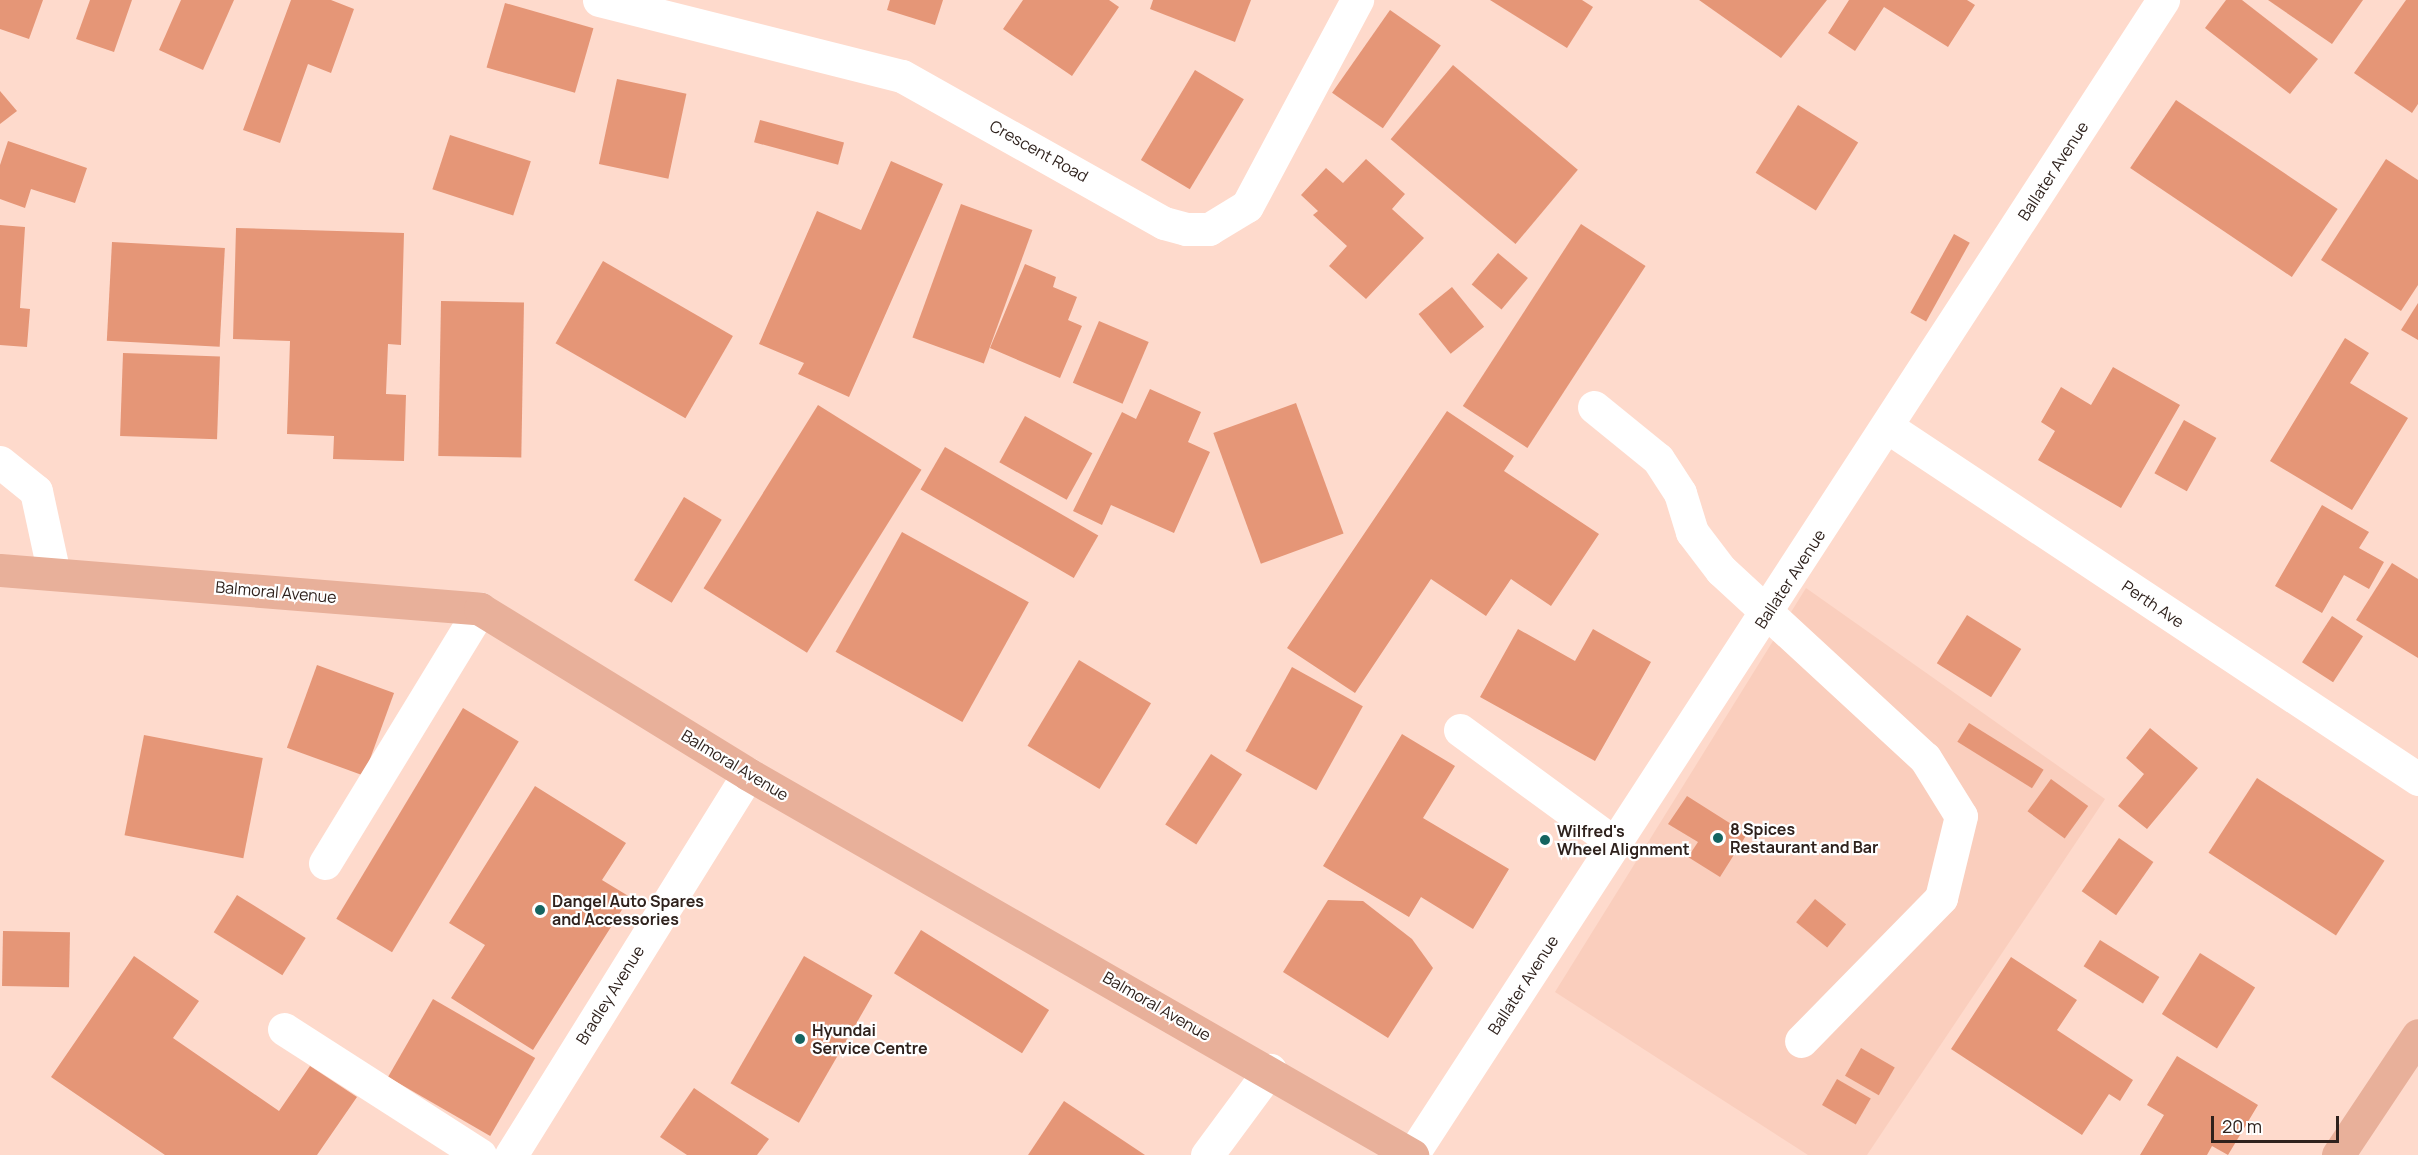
<!DOCTYPE html>
<style>
body{margin:0}
#map{position:relative;width:2418px;height:1155px;overflow:hidden;background:#fedacc;font-family:Manrope,sans-serif}
div>[style]{position:absolute}
.built>*{inset:0;background:#facebd}
.building>*{inset:0;background:#e59677;transform-origin:0 0}
.minor>*{height:33px;margin:-16.5px;padding:0 16.5px;transform-origin:16.5px;border-radius:16.5px;background:#fff}
.major>*{height:33px;margin:-16.5px;padding:0 16.5px;transform-origin:16.5px;border-radius:16.5px;background:#e8b09a}
.dots>*{width:16px;height:16px;translate:-50% -50%;box-sizing:border-box;border:3px solid #fff;border-radius:50%}
span{translate:-50% -50%;white-space:nowrap;text-align:center;line-height:1.15;-webkit-text-stroke:4.5px #fff;paint-order:stroke}
.street-label{font-size:16px;color:#2f221d}
.poi-label{font-size:16px;color:#2f221d;font-weight:700}
.left{translate:0 -50%;text-align:left}
.scale{position:absolute;left:2211px;top:1116px;width:128px;height:27px;box-sizing:border-box;border:3px solid #2f221d;border-top:0;padding-left:8px;font-size:18px;line-height:21px;white-space:nowrap;color:#2f221d;-webkit-text-stroke:4px #fff;paint-order:stroke}
</style>
<div id="map">
<div class="built">
<i style="clip-path:polygon(1806px 588px,2105px 799px,1867px 1155px,1808px 1155px,1555px 992px)"></i>
</div>
<div class="building">
<i style="clip-path:polygon(0 0,43px 0,29px 39px,0 29px)"></i>
<i style="clip-path:polygon(90px 0,132px 0,114px 52px,76px 39px)"></i>
<i style="clip-path:polygon(181px 0,234px 0,203px 70px,159px 50px)"></i>
<i style="clip-path:polygon(291px 0,331px 0,354px 9px,331px 73px,308px 64px,280px 143px,243px 130px)"></i>
<i style="clip-path:polygon(890px 0,943px 0,935px 25px,887px 10px)"></i>
<i style="clip-path:polygon(1023px 0,1109px 0,1119px 7px,1072px 76px,1003px 29px)"></i>
<i style="clip-path:polygon(1153px 0,1251px 0,1235px 42px,1150px 9px)"></i>
<i style="clip-path:polygon(1490px 0,1582px 0,1593px 7px,1567px 48px)"></i>
<i style="clip-path:polygon(1699px 0,1827px 0,1781px 58px)"></i>
<i style="clip-path:polygon(1849px 0,1967px 0,1975px 5px,1948px 47px,1884px 7px,1855px 51px,1828px 33px)"></i>
<i style="clip-path:polygon(2226px 0,2242px 0,2318px 59px,2290px 94px,2205px 28px)"></i>
<i style="clip-path:polygon(2268px 0,2363px 0,2332px 44px)"></i>
<i style="clip-path:polygon(2406px 0,2418px 0,2418px 104px,2412px 113px,2354px 73px)"></i>
<i style="left:505px;top:3px;width:92px;height:67px;rotate:16deg"></i>
<i style="left:1390px;top:10px;width:62px;height:101px;rotate:35deg"></i>
<i style="left:1453px;top:65px;width:163px;height:97px;rotate:40deg"></i>
<i style="left:1195px;top:70px;width:57px;height:105px;rotate:31deg"></i>
<i style="left:617px;top:79px;width:71px;height:87px;rotate:12deg"></i>
<i style="clip-path:polygon(0 91px,17px 111px,0 124px)"></i>
<i style="left:2176px;top:100px;width:195px;height:82px;rotate:34deg"></i>
<i style="left:1798px;top:105px;width:71px;height:80px;rotate:32deg"></i>
<i style="left:760px;top:120px;width:87px;height:23px;rotate:15deg"></i>
<i style="left:450px;top:135px;width:85px;height:57px;rotate:18deg"></i>
<i style="clip-path:polygon(8px 141px,87px 168px,75px 203px,31px 189px,25px 208px,0 199px,0 165px)"></i>
<i style="clip-path:polygon(1366px 159px,1405px 194px,1392px 209px,1424px 238px,1366px 299px,1329px 266px,1347px 246px,1313px 215px,1318px 211px,1301px 195px,1326px 168px,1343px 183px)"></i>
<i style="clip-path:polygon(2386px 159px,2418px 180px,2418px 285px,2401px 311px,2321px 260px)"></i>
<i style="clip-path:polygon(891px 161px,943px 184px,849px 397px,798px 374px,804px 363px,759px 344px,817px 211px,861px 230px)"></i>
<i style="left:961px;top:204px;width:76px;height:142px;rotate:20deg"></i>
<i style="left:1581px;top:224px;width:77px;height:217px;rotate:33deg"></i>
<i style="clip-path:polygon(0 225px,25px 227px,20px 308px,30px 309px,27px 347px,0 345px)"></i>
<i style="clip-path:polygon(236px 228px,404px 233px,401px 345px,388px 344px,386px 394px,406px 395px,404px 461px,333px 459px,334px 436px,287px 434px,290px 341px,233px 339px)"></i>
<i style="left:1954px;top:234px;width:18px;height:90px;rotate:29deg"></i>
<i style="left:112px;top:242px;width:113px;height:99px;rotate:3deg"></i>
<i style="left:1498px;top:253px;width:39px;height:41px;rotate:40deg"></i>
<i style="left:603px;top:261px;width:150px;height:95px;rotate:30deg"></i>
<i style="clip-path:polygon(1025px 264px,1056px 277px,1053px 287px,1077px 297px,1068px 320px,1082px 326px,1060px 378px,990px 348px)"></i>
<i style="left:1452px;top:287px;width:51px;height:43px;rotate:51deg"></i>
<i style="left:441px;top:301px;width:83px;height:155px;rotate:1deg"></i>
<i style="clip-path:polygon(2418px 303px,2418px 340px,2401px 330px)"></i>
<i style="left:1099px;top:321px;width:54px;height:67px;rotate:23deg"></i>
<i style="clip-path:polygon(2345px 338px,2369px 353px,2350px 383px,2408px 418px,2352px 510px,2270px 461px)"></i>
<i style="left:123px;top:353px;width:97px;height:83px;rotate:2deg"></i>
<i style="clip-path:polygon(2113px 367px,2180px 405px,2121px 508px,2038px 460px,2055px 431px,2041px 422px,2061px 387px,2091px 405px)"></i>
<i style="clip-path:polygon(1150px 389px,1201px 412px,1188px 442px,1210px 452px,1174px 533px,1111px 505px,1102px 525px,1073px 511px,1122px 412px,1136px 419px)"></i>
<i style="left:1296px;top:403px;width:139px;height:88px;rotate:70deg"></i>
<i style="left:818px;top:405px;width:122px;height:216px;rotate:32deg"></i>
<i style="clip-path:polygon(1447px 411px,1514px 456px,1504px 471px,1599px 534px,1551px 606px,1511px 579px,1486px 616px,1431px 579px,1355px 693px,1287px 648px)"></i>
<i style="left:1025px;top:416px;width:77px;height:53px;rotate:29deg"></i>
<i style="left:2184px;top:420px;width:37px;height:61px;rotate:29deg"></i>
<i style="left:945px;top:447px;width:177px;height:49px;rotate:30deg"></i>
<i style="left:684px;top:497px;width:44px;height:97px;rotate:31deg"></i>
<i style="clip-path:polygon(2322px 505px,2369px 532px,2359px 548px,2384px 562px,2369px 589px,2344px 575px,2322px 613px,2275px 586px)"></i>
<i style="left:902px;top:532px;width:145px;height:137px;rotate:29deg"></i>
<i style="clip-path:polygon(2392px 563px,2418px 579px,2418px 658px,2356px 620px)"></i>
<i style="left:1967px;top:615px;width:64px;height:57px;rotate:32deg"></i>
<i style="left:2332px;top:616px;width:37px;height:55px;rotate:33deg"></i>
<i style="clip-path:polygon(1518px 629px,1575px 661px,1593px 629px,1651px 662px,1595px 761px,1480px 697px)"></i>
<i style="left:1079px;top:660px;width:84px;height:100px;rotate:31deg"></i>
<i style="left:317px;top:665px;width:82px;height:88px;rotate:20deg"></i>
<i style="left:1292px;top:667px;width:81px;height:96px;rotate:29deg"></i>
<i style="left:463px;top:708px;width:65px;height:246px;rotate:31deg"></i>
<i style="left:1969px;top:723px;width:88px;height:22px;rotate:32deg"></i>
<i style="clip-path:polygon(2150px 728px,2198px 768px,2147px 829px,2118px 806px,2144px 774px,2126px 758px)"></i>
<i style="clip-path:polygon(1402px 734px,1455px 766px,1423px 818px,1509px 869px,1473px 929px,1421px 897px,1409px 917px,1323px 866px)"></i>
<i style="left:144px;top:735px;width:121px;height:102px;rotate:11deg"></i>
<i style="left:1211px;top:754px;width:37px;height:84px;rotate:33deg"></i>
<i style="left:2257px;top:778px;width:152px;height:89px;rotate:33deg"></i>
<i style="left:2051px;top:779px;width:46px;height:40px;rotate:36deg"></i>
<i style="clip-path:polygon(535px 786px,626px 843px,602px 880px,630px 897px,533px 1050px,451px 998px,485px 945px,449px 923px)"></i>
<i style="clip-path:polygon(1687px 796px,1747px 834px,1720px 877px,1688px 857px,1698px 842px,1668px 824px)"></i>
<i style="left:2119px;top:838px;width:42px;height:65px;rotate:35deg"></i>
<i style="left:237px;top:895px;width:81px;height:44px;rotate:32deg"></i>
<i style="left:1815px;top:899px;width:40px;height:30px;rotate:39deg"></i>
<i style="clip-path:polygon(1328px 900px,1363px 901px,1412px 939px,1433px 968px,1388px 1038px,1283px 972px)"></i>
<i style="left:921px;top:930px;width:151px;height:51px;rotate:32deg"></i>
<i style="left:3px;top:931px;width:67px;height:55px;rotate:1deg"></i>
<i style="left:2100px;top:940px;width:70px;height:31px;rotate:32deg"></i>
<i style="left:2200px;top:953px;width:65px;height:72px;rotate:32deg"></i>
<i style="clip-path:polygon(134px 956px,199px 1001px,173px 1038px,279px 1111px,310px 1066px,357px 1097px,317px 1155px,165px 1155px,51px 1077px)"></i>
<i style="left:804px;top:956px;width:79px;height:147px;rotate:30deg"></i>
<i style="clip-path:polygon(2011px 957px,2077px 1000px,2057px 1030px,2133px 1080px,2120px 1101px,2109px 1094px,2082px 1135px,1951px 1049px)"></i>
<i style="left:433px;top:999px;width:118px;height:90px;rotate:30deg"></i>
<i style="left:1861px;top:1048px;width:39px;height:32px;rotate:30deg"></i>
<i style="clip-path:polygon(2177px 1056px,2258px 1105px,2228px 1155px,2212px 1146px,2207px 1155px,2140px 1155px,2164px 1115px,2147px 1105px)"></i>
<i style="left:1837px;top:1079px;width:39px;height:30px;rotate:30deg"></i>
<i style="clip-path:polygon(694px 1088px,769px 1139px,757px 1155px,687px 1155px,660px 1137px)"></i>
<i style="clip-path:polygon(1064px 1101px,1145px 1155px,1028px 1155px)"></i>
</div>
<div class="minor">
<i style="left:599px;top:0;width:312px;rotate:14.1deg"></i>
<i style="left:902px;top:76px;width:300px;rotate:29.3deg"></i>
<i style="left:1164px;top:223px;width:23px;rotate:15deg"></i>
<i style="left:1186px;top:229px;width:23px"></i>
<i style="left:1209px;top:229px;width:44px;rotate:-31.2deg"></i>
<i style="left:1247px;top:206px;width:234px;rotate:-61.9deg"></i>
<i style="left:1594px;top:407px;width:82px;rotate:39.1deg"></i>
<i style="left:1658px;top:459px;width:40px;rotate:57.1deg"></i>
<i style="left:1680px;top:493px;width:41px;rotate:72.9deg"></i>
<i style="left:1692px;top:532px;width:48px;rotate:52.7deg"></i>
<i style="left:1721px;top:570px;width:277px;rotate:42.7deg"></i>
<i style="left:1925px;top:758px;width:68px;rotate:58.2deg"></i>
<i style="left:1961px;top:816px;width:84px;rotate:103.7deg"></i>
<i style="left:1941px;top:898px;width:200px;rotate:134.4deg"></i>
<i style="left:1889px;top:428px;width:635px;rotate:33.56deg"></i>
<i style="left:0;top:462px;width:46px;rotate:38.9deg"></i>
<i style="left:36px;top:491px;width:85px;rotate:77.8deg"></i>
<i style="left:1460px;top:730px;width:193px;rotate:36.2deg"></i>
<i style="left:325px;top:863px;width:298px;rotate:-58.6deg"></i>
<i style="left:284px;top:1029px;width:233px;rotate:32.7deg"></i>
<i style="left:511px;top:1155px;width:449px;rotate:-58.1deg"></i>
<i style="left:1207px;top:1155px;width:106px;rotate:-53.5deg"></i>
<i style="left:1412px;top:1155px;width:1378px;rotate:-56.97deg"></i>
</div>
<div class="major">
<i style="left:0;top:570px;width:482px;rotate:4.6deg"></i>
<i style="left:480px;top:609px;width:315px;rotate:31.6deg"></i>
<i style="left:748px;top:774px;width:766px;rotate:29.85deg"></i>
<i style="left:2338px;top:1155px;width:144px;rotate:-56.3deg"></i>
</div>
<div class="dots">
<i style="left:1718px;top:838px;background:#156460"></i>
<i style="left:1545px;top:840px;background:#156460"></i>
<i style="left:540px;top:910px;background:#156460"></i>
<i style="left:800px;top:1039px;background:#156460"></i>
</div>
<div class="street-label">
<span style="left:1039px;top:151px;rotate:29deg">Crescent Road</span>
<span style="left:2053px;top:171px;rotate:-57deg">Ballater Avenue</span>
<span style="left:1790px;top:579px;rotate:-57deg">Ballater Avenue</span>
<span style="left:276px;top:592px;rotate:5deg">Balmoral Avenue</span>
<span style="left:2153px;top:604px;rotate:34deg">Perth Ave</span>
<span style="left:735px;top:765px;rotate:31deg">Balmoral Avenue</span>
<span style="left:1523px;top:985px;rotate:-57deg">Ballater Avenue</span>
<span style="left:610px;top:995px;rotate:-58deg">Bradley Avenue</span>
<span style="left:1157px;top:1006px;rotate:30deg">Balmoral Avenue</span>
</div>
<div class="poi-label">
<span class="left" style="left:1730px;top:838px">8 Spices<br>Restaurant and Bar</span>
<span class="left" style="left:1557px;top:840px">Wilfred's<br>Wheel Alignment</span>
<span class="left" style="left:552px;top:910px">Dangel Auto Spares<br>and Accessories</span>
<span class="left" style="left:812px;top:1039px">Hyundai<br>Service Centre</span>
</div>
<div class="scale">20 m</div>
</div>
